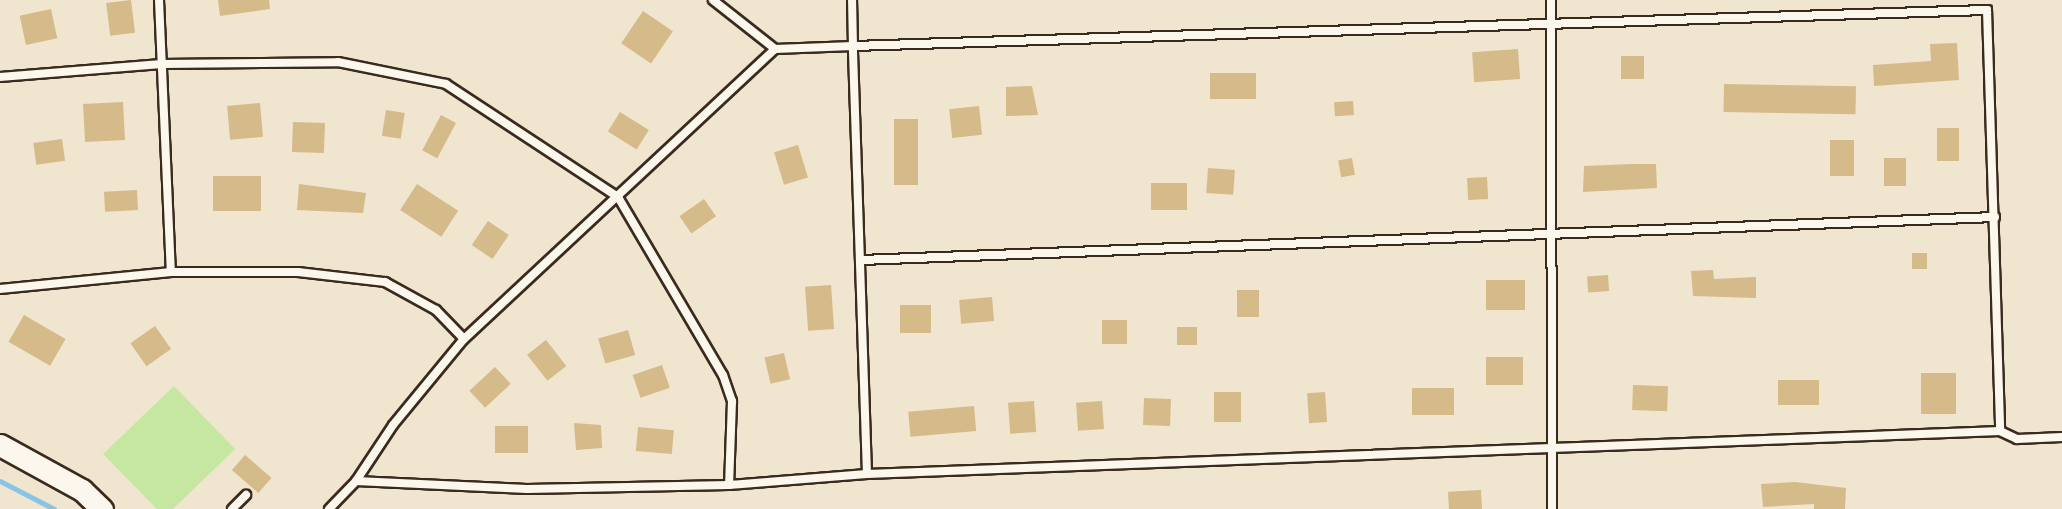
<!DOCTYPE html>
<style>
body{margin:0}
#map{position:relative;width:2062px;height:509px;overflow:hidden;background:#f0e5cf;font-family:"Balsamiq Sans",sans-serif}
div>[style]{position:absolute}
.green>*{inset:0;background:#c5e7a1}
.stream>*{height:5px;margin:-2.5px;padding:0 2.5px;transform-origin:2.5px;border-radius:2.5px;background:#89c4e8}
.building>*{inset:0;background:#d5ba8a;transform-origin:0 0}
.roads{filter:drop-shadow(2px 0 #3b2a1e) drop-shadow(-2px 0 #3b2a1e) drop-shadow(0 2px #3b2a1e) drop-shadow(0 -2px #3b2a1e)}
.service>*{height:8px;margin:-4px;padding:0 4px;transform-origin:4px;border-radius:4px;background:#fbf7ec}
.tertiary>*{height:21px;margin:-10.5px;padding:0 10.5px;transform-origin:10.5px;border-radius:10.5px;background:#fbf7ec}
span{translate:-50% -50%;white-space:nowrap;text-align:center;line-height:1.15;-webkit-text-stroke:6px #fbf7ec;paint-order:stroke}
</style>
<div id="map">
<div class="green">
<i style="clip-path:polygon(174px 386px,235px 449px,173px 509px,157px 509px,103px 454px)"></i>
</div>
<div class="stream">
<i style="left:0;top:481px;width:61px;rotate:27.4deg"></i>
</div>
<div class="building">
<i style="left:131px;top:0;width:33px;height:25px;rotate:83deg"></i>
<i style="clip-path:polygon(218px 0,269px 0,270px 9px,220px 16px)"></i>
<i style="left:51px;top:9px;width:30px;height:32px;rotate:78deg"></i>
<i style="left:643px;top:11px;width:36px;height:39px;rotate:34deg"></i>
<i style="clip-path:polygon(1957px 43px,1959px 80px,1874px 86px,1873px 65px,1931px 61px,1930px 44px)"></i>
<i style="left:1518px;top:49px;width:30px;height:46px;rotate:86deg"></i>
<i style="left:1621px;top:56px;width:23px;height:23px"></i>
<i style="left:1210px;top:73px;width:46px;height:26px"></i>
<i style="left:1724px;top:84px;width:132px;height:28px;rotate:1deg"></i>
<i style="clip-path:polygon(1032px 86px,1038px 115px,1006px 116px,1006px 87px)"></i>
<i style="left:1353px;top:101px;width:14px;height:19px;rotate:86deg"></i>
<i style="left:123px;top:102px;width:38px;height:40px;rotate:87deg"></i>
<i style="left:260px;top:103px;width:34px;height:33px;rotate:85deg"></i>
<i style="left:979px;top:106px;width:29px;height:30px;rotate:84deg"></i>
<i style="left:386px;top:110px;width:19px;height:26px;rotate:9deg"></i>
<i style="left:620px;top:112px;width:34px;height:23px;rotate:32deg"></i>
<i style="left:441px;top:115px;width:17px;height:40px;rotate:28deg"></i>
<i style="left:894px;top:119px;width:24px;height:66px"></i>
<i style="left:293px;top:122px;width:32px;height:30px;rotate:2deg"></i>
<i style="left:1937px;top:128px;width:22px;height:33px"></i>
<i style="left:62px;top:139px;width:22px;height:29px;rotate:82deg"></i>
<i style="left:1830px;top:140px;width:24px;height:36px"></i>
<i style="left:798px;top:145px;width:34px;height:25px;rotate:73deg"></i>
<i style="left:1352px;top:158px;width:17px;height:14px;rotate:80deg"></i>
<i style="left:1884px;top:158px;width:22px;height:28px"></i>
<i style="clip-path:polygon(1633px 164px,1656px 164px,1657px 188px,1583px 192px,1584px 166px)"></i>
<i style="left:1208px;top:168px;width:27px;height:25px;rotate:4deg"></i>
<i style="left:213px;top:176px;width:48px;height:35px"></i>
<i style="left:1487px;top:177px;width:22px;height:20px;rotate:87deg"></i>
<i style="left:1151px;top:183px;width:36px;height:27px"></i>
<i style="clip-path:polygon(299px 184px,366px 193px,363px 213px,297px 210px)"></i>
<i style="left:417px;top:184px;width:49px;height:31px;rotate:33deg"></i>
<i style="left:137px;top:190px;width:20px;height:33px;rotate:87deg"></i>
<i style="left:704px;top:199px;width:21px;height:30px;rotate:55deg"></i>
<i style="left:488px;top:221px;width:25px;height:29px;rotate:34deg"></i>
<i style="left:1912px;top:253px;width:15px;height:16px"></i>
<i style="clip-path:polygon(1713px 270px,1714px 279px,1756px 277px,1756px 298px,1693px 296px,1691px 271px)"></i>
<i style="left:1608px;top:275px;width:16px;height:21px;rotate:86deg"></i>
<i style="left:1486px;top:280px;width:39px;height:30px"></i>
<i style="left:831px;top:285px;width:44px;height:26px;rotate:86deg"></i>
<i style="left:1237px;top:290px;width:22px;height:27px"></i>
<i style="left:992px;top:297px;width:24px;height:33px;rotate:85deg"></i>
<i style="left:900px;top:305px;width:31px;height:28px"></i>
<i style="left:24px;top:315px;width:48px;height:31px;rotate:30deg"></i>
<i style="left:1102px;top:320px;width:25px;height:24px"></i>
<i style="left:155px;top:326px;width:28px;height:30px;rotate:55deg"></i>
<i style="left:1177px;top:327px;width:20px;height:18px"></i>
<i style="left:628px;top:330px;width:26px;height:31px;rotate:74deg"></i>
<i style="left:546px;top:340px;width:33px;height:24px;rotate:52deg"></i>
<i style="left:784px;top:353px;width:27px;height:20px;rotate:77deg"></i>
<i style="left:1486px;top:357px;width:37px;height:28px"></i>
<i style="left:662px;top:365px;width:24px;height:31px;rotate:71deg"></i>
<i style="left:495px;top:367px;width:23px;height:35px;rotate:47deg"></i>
<i style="left:1921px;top:373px;width:35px;height:41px"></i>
<i style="left:1778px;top:380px;width:41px;height:25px"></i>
<i style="left:1633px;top:385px;width:35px;height:25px;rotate:2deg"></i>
<i style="left:1412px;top:388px;width:42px;height:27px"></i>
<i style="left:1214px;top:392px;width:27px;height:30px"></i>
<i style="left:1325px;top:392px;width:30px;height:18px;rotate:86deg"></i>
<i style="left:1144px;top:398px;width:27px;height:27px;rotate:2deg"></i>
<i style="left:1034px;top:401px;width:31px;height:26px;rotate:86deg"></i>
<i style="left:1102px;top:401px;width:28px;height:26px;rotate:86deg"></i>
<i style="left:974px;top:406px;width:25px;height:66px;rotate:85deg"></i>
<i style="clip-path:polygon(574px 423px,601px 425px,602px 448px,576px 450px)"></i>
<i style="left:495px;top:426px;width:33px;height:27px"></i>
<i style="left:638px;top:427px;width:36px;height:24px;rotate:5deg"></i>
<i style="left:245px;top:455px;width:35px;height:20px;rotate:41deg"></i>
<i style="clip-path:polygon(1795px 482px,1846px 488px,1845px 509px,1814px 509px,1814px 504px,1763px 507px,1761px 484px)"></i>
<i style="left:1481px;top:490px;width:19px;height:33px;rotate:87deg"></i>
</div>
<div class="roads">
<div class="service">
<i style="left:159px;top:0;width:272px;rotate:87.5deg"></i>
<i style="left:713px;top:0;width:79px;rotate:38.3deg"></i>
<i style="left:1551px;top:0;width:509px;rotate:89.89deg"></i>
<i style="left:0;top:77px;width:162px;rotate:-4.6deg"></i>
<i style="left:161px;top:64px;width:177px;rotate:-0.6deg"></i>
<i style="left:338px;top:62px;width:110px;rotate:11.5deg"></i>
<i style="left:446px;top:84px;width:206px;rotate:33.3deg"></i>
<i style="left:618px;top:197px;width:207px;rotate:59.5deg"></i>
<i style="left:723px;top:375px;width:28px;rotate:71deg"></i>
<i style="left:732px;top:401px;width:84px;rotate:92deg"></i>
<i style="left:861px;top:260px;width:1135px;rotate:-2.17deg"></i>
<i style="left:0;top:289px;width:172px;rotate:-5.7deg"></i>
<i style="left:171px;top:272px;width:127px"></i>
<i style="left:298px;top:272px;width:88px;rotate:6.6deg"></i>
<i style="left:385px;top:282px;width:58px;rotate:28.8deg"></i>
<i style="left:436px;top:310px;width:40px;rotate:46deg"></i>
<i style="left:867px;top:474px;width:428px;rotate:-91.9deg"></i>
<i style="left:853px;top:46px;width:1135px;rotate:-1.82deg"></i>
<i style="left:1987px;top:10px;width:421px;rotate:88.2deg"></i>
<i style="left:356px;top:481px;width:67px;rotate:-56.5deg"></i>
<i style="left:393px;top:425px;width:112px;rotate:-50.5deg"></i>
<i style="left:464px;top:339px;width:425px;rotate:-43deg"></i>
<i style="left:775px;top:49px;width:78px;rotate:-2.2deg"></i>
<i style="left:853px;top:46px;width:46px;rotate:-91.2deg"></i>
<i style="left:232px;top:509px;width:20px;rotate:-45deg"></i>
<i style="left:329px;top:509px;width:39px;rotate:-46deg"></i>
<i style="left:356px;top:481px;width:171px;rotate:2.7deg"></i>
<i style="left:527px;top:489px;width:202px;rotate:-1.1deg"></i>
<i style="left:729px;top:485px;width:138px;rotate:-4.6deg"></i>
<i style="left:867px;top:474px;width:1134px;rotate:-2.17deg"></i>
<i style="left:2000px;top:431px;width:19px;rotate:25deg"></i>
<i style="left:2017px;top:439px;width:45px;rotate:-2.5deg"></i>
</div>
<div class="tertiary">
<i style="left:0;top:445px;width:94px;rotate:28.8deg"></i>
<i style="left:82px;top:490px;width:28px;rotate:44deg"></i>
</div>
</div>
</div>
